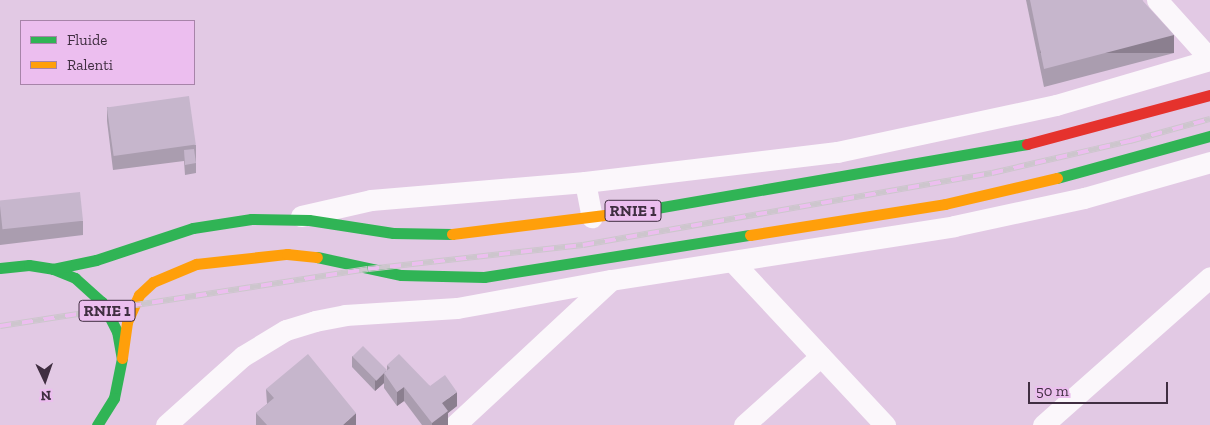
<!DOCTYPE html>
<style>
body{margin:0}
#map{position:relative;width:1210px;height:425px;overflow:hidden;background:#e2c9e4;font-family:"Zilla Slab",serif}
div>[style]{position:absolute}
.street>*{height:21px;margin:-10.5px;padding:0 10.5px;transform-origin:10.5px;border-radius:10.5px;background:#fbf7fb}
.fast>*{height:11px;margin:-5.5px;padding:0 5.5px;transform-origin:5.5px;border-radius:5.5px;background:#30b455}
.slow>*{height:11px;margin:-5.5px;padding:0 5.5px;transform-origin:5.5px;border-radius:5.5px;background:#ff9f0a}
.jam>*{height:11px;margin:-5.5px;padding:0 5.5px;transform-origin:5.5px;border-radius:5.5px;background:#e5322d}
.rail>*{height:5.5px;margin-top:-2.75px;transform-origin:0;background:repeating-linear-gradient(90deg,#ecbeef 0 11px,#cdc6cd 0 22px);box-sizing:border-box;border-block:1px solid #cdc6cd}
.wall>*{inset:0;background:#aa9daf}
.shaded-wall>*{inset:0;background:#8b7f8f;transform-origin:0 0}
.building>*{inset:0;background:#c6b6cc;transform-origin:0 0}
span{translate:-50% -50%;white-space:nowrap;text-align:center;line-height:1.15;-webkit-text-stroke:4.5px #ecbeef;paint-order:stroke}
.shield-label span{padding:1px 4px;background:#ecbeef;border:1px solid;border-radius:4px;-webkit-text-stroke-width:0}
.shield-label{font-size:16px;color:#402e41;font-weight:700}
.legend{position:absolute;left:20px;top:20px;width:175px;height:65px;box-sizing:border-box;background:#ecbeef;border:1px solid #a784a9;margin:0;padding:6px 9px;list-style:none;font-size:15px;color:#402e41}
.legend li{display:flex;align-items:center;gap:10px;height:25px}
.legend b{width:25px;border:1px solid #a784a9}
.north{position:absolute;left:20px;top:355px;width:50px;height:50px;-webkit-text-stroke:4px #ecbeef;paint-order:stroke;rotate:177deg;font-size:14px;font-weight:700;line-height:20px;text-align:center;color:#402e41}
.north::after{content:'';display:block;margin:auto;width:18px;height:22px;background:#402e41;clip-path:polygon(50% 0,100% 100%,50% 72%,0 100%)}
.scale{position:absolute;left:1028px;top:382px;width:140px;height:22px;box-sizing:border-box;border:2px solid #402e41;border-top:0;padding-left:6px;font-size:15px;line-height:18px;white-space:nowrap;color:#402e41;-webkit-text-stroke:4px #ecbeef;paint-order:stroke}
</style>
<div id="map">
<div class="street">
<i style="left:1157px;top:0;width:79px;rotate:48.1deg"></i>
<i style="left:585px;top:182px;width:36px;rotate:79deg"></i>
<i style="left:301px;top:216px;width:72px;rotate:-12.9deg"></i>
<i style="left:371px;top:200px;width:215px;rotate:-4.8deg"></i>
<i style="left:585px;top:182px;width:254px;rotate:-6.8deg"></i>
<i style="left:837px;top:152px;width:224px;rotate:-12.1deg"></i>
<i style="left:1056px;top:105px;width:160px;rotate:-16.3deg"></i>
<i style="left:733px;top:262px;width:223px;rotate:47deg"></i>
<i style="left:166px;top:425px;width:103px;rotate:-41.9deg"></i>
<i style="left:243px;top:356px;width:50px;rotate:-31.2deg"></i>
<i style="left:286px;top:330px;width:30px;rotate:-17deg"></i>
<i style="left:315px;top:321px;width:31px;rotate:-11deg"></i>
<i style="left:345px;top:315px;width:112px;rotate:-3.6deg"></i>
<i style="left:457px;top:308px;width:157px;rotate:-10.3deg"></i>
<i style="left:611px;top:280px;width:347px;rotate:-8.9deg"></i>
<i style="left:954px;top:226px;width:133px;rotate:-12.2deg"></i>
<i style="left:1084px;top:198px;width:131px;rotate:-15.9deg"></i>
<i style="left:455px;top:425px;width:213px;rotate:-42.9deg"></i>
<i style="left:744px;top:425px;width:103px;rotate:-41.9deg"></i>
<i style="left:1043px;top:425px;width:223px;rotate:-41.5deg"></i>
</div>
<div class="fast">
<i style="left:1057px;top:178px;width:159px;rotate:-15.4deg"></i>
<i style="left:645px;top:210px;width:388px;rotate:-9.8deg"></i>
<i style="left:317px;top:257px;width:86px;rotate:12.1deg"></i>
<i style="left:401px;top:275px;width:83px;rotate:1.4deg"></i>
<i style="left:484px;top:277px;width:269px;rotate:-9deg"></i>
<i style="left:0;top:268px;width:29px;rotate:-6deg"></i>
<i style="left:29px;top:265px;width:24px;rotate:9deg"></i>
<i style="left:53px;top:269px;width:24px;rotate:22deg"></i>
<i style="left:75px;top:278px;width:36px;rotate:42deg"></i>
<i style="left:102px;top:302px;width:33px;rotate:63deg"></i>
<i style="left:117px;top:331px;width:27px;rotate:80deg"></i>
<i style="left:122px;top:358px;width:41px;rotate:101.3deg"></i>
<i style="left:114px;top:398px;width:32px;rotate:122deg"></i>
<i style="left:53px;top:269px;width:44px;rotate:-11.8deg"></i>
<i style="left:96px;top:260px;width:102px;rotate:-18.3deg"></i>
<i style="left:193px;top:228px;width:59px;rotate:-8.8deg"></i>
<i style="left:251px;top:219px;width:58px;rotate:1deg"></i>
<i style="left:309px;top:220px;width:85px;rotate:8.8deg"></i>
<i style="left:393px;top:233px;width:59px;rotate:1deg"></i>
</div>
<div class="slow">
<i style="left:452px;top:234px;width:194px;rotate:-7.1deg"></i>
<i style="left:750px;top:235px;width:197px;rotate:-9deg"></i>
<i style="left:945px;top:204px;width:115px;rotate:-13.1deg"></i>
<i style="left:122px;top:358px;width:36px;rotate:-82deg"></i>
<i style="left:127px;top:322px;width:30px;rotate:-66deg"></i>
<i style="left:139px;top:295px;width:19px;rotate:-43deg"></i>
<i style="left:153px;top:282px;width:47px;rotate:-22.7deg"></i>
<i style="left:196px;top:264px;width:92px;rotate:-6.3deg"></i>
<i style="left:287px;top:254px;width:30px;rotate:6deg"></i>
</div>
<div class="jam">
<i style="left:1027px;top:144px;width:189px;rotate:-15deg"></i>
</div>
<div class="rail">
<i style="left:0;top:326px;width:372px;rotate:-8.8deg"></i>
<i style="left:368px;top:269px;width:216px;rotate:-6.4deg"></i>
<i style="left:583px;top:245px;width:415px;rotate:-10deg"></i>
<i style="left:992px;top:173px;width:142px;rotate:-13.1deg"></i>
<i style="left:1130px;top:141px;width:83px;rotate:-15.4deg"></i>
</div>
<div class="wall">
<i style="clip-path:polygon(1026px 0,1142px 0,1174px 53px,1044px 87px)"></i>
<i style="clip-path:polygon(107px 107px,196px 145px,196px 173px,185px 175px,184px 161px,113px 170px,107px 121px)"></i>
<i style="clip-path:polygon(0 202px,83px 221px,83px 235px,0 245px)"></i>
<i style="clip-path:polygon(352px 356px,387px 371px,387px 365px,430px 386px,457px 406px,448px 413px,448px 425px,422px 425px,404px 401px,397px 406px,384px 388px,384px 383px,375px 391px,352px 367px)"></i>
<i style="clip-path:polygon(266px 389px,356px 425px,256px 425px,256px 413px,267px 404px)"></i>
</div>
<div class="shaded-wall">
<i style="left:1174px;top:35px;width:18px;height:134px;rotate:90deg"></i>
<i style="clip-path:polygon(387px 370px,384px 373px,384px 383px,375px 391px,375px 381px)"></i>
<i style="clip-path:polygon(404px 387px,404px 401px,397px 406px,397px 392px)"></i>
<i style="clip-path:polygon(457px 392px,457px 406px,448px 413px,448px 425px,432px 425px,432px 423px,442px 403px)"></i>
<i style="clip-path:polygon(356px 413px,356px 425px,343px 425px)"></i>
</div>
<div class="building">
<i style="clip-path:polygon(1030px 0,1142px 0,1174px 35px,1044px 69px)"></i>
<i style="left:189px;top:96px;width:49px;height:83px;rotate:82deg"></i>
<i style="clip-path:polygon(194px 149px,196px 163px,185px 165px,184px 150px)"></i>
<i style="left:80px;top:192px;width:29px;height:81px;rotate:84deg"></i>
<i style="left:363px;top:346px;width:34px;height:15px;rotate:45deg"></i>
<i style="clip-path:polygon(308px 354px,356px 413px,343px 425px,267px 425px,256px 413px,274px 398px,266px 389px)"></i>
<i style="clip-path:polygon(399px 354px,430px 386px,445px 375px,457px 392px,442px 403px,448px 411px,432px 423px,404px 387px,397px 392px,384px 373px,390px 368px,387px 365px)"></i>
</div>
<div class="shield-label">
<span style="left:633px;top:211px">RNIE 1</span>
<span style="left:107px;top:311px">RNIE 1</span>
</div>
<ul class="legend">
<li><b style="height:6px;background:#30b455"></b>Fluide</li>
<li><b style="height:6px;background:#ff9f0a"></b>Ralenti</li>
</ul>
<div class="north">N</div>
<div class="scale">50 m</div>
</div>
